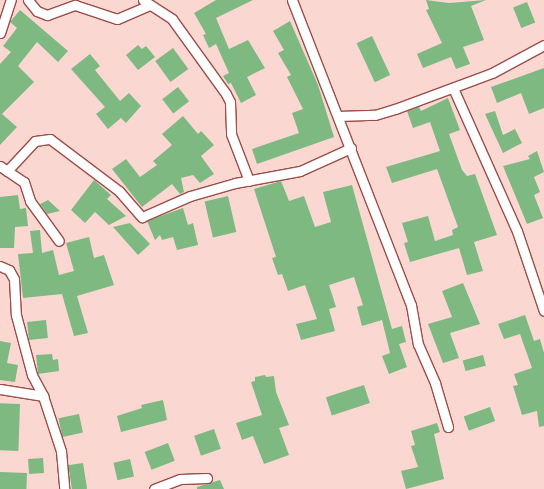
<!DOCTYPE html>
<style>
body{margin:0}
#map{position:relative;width:544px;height:489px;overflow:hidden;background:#fbd7d2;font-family:Ubuntu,sans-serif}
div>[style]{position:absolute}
.building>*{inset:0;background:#7db980;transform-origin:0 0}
.roads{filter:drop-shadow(1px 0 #9b4e48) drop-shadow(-1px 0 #9b4e48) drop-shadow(0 1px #9b4e48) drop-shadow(0 -1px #9b4e48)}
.street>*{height:9px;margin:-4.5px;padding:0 4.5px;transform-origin:4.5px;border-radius:4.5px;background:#fff}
span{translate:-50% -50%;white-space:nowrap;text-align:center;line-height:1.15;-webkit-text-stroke:4px #fff;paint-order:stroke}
</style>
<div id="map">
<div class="building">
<i style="clip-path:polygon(216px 0,253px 0,216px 18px,229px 49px,248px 40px,265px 68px,247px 77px,256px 95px,241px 103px,231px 83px,228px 84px,223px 76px,229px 73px,216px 44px,209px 48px,203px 35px,206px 34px,194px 13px)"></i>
<i style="clip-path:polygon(426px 0,449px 3px,486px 0,471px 6px,484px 40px,463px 47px,470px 64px,456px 69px,451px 57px,423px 68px,417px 54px,442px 43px,426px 10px,429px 9px)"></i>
<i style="left:527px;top:2px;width:22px;height:15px;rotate:68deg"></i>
<i style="clip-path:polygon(20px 10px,68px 51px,58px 62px,37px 42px,18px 66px,34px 82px,2px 114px,17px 127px,0 145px,0 64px,11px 52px,3px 46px,17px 28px,10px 22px)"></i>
<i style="clip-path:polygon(290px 21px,318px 85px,334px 137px,257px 164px,252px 149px,299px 133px,292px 113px,303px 109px,287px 77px,291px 75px,278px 53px,284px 50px,273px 31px)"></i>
<i style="left:372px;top:36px;width:43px;height:17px;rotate:65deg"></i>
<i style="clip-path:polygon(138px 45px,142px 49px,146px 46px,155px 57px,138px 70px,126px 55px)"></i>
<i style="left:173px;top:48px;width:26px;height:22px;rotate:54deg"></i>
<i style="clip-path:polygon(90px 54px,100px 66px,95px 70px,120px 101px,129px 93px,141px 106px,126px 123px,121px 118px,108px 129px,96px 114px,105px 107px,71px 69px)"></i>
<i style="clip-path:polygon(544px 68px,544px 108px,529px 114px,521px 93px,497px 103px,491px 87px)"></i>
<i style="left:178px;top:87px;width:18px;height:20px;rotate:52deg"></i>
<i style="clip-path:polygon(448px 98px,460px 130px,449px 134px,462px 170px,467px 176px,475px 174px,497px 235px,474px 242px,483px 271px,467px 275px,459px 248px,410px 262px,404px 243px,408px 242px,402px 223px,428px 216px,435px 241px,453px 235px,452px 230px,458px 227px,437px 169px,392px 183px,386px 167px,440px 151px,430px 122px,413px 128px,407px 111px,419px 107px,421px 111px)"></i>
<i style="clip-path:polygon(495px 111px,503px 135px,515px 129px,522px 143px,503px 153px,485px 114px)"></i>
<i style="clip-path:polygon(183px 116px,198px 134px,201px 131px,214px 145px,201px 156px,214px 174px,200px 183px,193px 175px,181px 178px,184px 192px,180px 194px,172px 184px,142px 207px,112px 169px,126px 159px,140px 177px,157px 165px,153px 161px,172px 145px,162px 134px)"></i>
<i style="clip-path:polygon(537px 151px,544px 172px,534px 177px,540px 192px,534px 195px,543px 218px,527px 224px,503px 166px,530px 159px,528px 156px)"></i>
<i style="clip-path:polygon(94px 180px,111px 195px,107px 199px,126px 216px,109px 225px,95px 212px,85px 223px,71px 210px)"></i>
<i style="clip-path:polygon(281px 181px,289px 201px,304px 196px,315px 227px,331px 222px,323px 192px,352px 185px,392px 329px,402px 326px,406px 342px,399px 344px,407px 367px,389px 374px,382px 356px,390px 353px,382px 320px,362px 326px,357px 307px,363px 305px,354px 277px,329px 285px,336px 307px,329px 309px,335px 331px,301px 340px,296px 324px,317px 319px,305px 285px,288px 291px,282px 274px,278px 275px,272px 258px,276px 257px,254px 189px)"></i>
<i style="clip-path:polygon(18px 195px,20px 209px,26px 208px,28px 226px,15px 227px,14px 248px,0 248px,0 197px)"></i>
<i style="left:228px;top:196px;width:37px;height:24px;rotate:77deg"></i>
<i style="clip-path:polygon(48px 200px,60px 211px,47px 214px,40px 204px)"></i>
<i style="clip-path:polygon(183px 208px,188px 225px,193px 223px,198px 245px,177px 250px,173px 237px,162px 240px,160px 235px,155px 240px,147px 221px)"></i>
<i style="clip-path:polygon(130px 223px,150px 244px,138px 255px,113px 227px)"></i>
<i style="clip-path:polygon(40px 230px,42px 253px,53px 250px,59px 275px,74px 271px,66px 243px,89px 237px,94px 258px,104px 255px,114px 285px,77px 296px,88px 333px,74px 336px,62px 294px,23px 298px,18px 254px,33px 253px,30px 231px)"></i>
<i style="clip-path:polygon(463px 283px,480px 324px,450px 333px,459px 358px,443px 363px,428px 324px,452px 317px,442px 291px)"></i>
<i style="clip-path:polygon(525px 315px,534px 341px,540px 339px,544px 353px,544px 426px,539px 427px,537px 411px,522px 415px,513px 386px,518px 385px,514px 374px,532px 368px,520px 334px,504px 339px,498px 324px)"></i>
<i style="left:46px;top:320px;width:18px;height:19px;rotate:84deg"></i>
<i style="clip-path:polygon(0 341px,11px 343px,7px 363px,18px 365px,15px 382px,0 380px)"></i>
<i style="clip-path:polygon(52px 354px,53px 360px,58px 359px,59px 371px,38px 374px,36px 355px)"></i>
<i style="left:483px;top:355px;width:11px;height:21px;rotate:75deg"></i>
<i style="clip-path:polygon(265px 375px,266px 377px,274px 376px,276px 392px,289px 425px,279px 428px,289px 455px,264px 464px,253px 436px,242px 440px,236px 423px,262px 415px,251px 382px,255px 381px,255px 377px)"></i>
<i style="left:364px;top:385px;width:19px;height:40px;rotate:72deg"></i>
<i style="clip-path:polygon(163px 400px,167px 420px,121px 432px,117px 416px,142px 408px,141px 405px)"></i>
<i style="left:20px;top:404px;width:47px;height:20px;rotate:92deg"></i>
<i style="left:490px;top:407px;width:15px;height:28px;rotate:70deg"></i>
<i style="left:79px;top:414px;width:19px;height:21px;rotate:78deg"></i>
<i style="clip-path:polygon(437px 423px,440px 432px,434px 434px,444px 479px,406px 489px,401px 471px,418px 467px,411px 446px,415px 445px,411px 431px)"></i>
<i style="left:214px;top:429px;width:21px;height:21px;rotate:71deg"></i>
<i style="left:168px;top:443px;width:19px;height:25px;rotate:69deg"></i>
<i style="left:43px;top:458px;width:15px;height:15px;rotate:86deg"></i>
<i style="left:130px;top:459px;width:18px;height:17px;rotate:77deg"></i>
<i style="left:83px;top:463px;width:26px;height:15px;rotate:81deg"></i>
<i style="left:0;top:472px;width:27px;height:17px;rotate:2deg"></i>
<i style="clip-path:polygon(220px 480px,224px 489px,197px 489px,197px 487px)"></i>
</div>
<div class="roads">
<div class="street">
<i style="left:28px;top:0;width:14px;rotate:51deg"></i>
<i style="left:37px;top:11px;width:11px;rotate:22deg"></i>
<i style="left:47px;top:15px;width:30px;rotate:-20deg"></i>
<i style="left:75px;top:5px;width:44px;rotate:18.4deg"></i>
<i style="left:117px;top:19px;width:34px;rotate:-23deg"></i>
<i style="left:143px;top:0;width:35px;rotate:33deg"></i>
<i style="left:172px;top:19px;width:92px;rotate:54.2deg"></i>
<i style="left:226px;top:94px;width:9px;rotate:63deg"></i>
<i style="left:230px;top:102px;width:32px;rotate:88deg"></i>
<i style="left:231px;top:134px;width:50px;rotate:69deg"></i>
<i style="left:292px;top:0;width:327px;rotate:68.7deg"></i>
<i style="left:411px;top:305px;width:40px;rotate:80deg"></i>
<i style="left:418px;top:344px;width:43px;rotate:66.4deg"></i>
<i style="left:435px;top:383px;width:46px;rotate:73.5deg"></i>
<i style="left:0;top:33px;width:35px;rotate:-72deg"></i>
<i style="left:453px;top:88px;width:157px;rotate:65.9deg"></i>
<i style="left:517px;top:231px;width:84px;rotate:71.4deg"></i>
<i style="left:338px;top:116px;width:37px;rotate:-2deg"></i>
<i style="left:375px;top:115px;width:21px;rotate:-17deg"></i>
<i style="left:395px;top:109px;width:103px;rotate:-20.4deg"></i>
<i style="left:492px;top:73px;width:59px;rotate:-28.3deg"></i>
<i style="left:0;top:166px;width:29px;rotate:34deg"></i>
<i style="left:24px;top:182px;width:20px;rotate:72deg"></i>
<i style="left:30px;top:201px;width:49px;rotate:54.1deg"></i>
<i style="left:7px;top:171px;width:41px;rotate:-47deg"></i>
<i style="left:35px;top:141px;width:15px;rotate:-8deg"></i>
<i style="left:50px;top:139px;width:86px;rotate:37deg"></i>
<i style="left:119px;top:191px;width:35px;rotate:49deg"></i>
<i style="left:142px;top:217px;width:52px;rotate:-23.6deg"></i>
<i style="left:190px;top:196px;width:47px;rotate:-16.1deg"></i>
<i style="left:235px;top:183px;width:66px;rotate:-10.5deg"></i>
<i style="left:300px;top:171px;width:56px;rotate:-24.3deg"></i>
<i style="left:0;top:266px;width:10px;rotate:24deg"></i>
<i style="left:9px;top:270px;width:10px;rotate:61deg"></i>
<i style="left:14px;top:279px;width:36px;rotate:87deg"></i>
<i style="left:16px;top:315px;width:62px;rotate:75.1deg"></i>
<i style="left:32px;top:375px;width:24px;rotate:62deg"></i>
<i style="left:43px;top:396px;width:58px;rotate:71.9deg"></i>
<i style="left:61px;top:451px;width:38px;rotate:85deg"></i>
<i style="left:0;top:389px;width:44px;rotate:9.2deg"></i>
<i style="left:154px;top:489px;width:28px;rotate:-21deg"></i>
<i style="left:180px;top:479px;width:27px;rotate:-2deg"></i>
</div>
</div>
</div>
